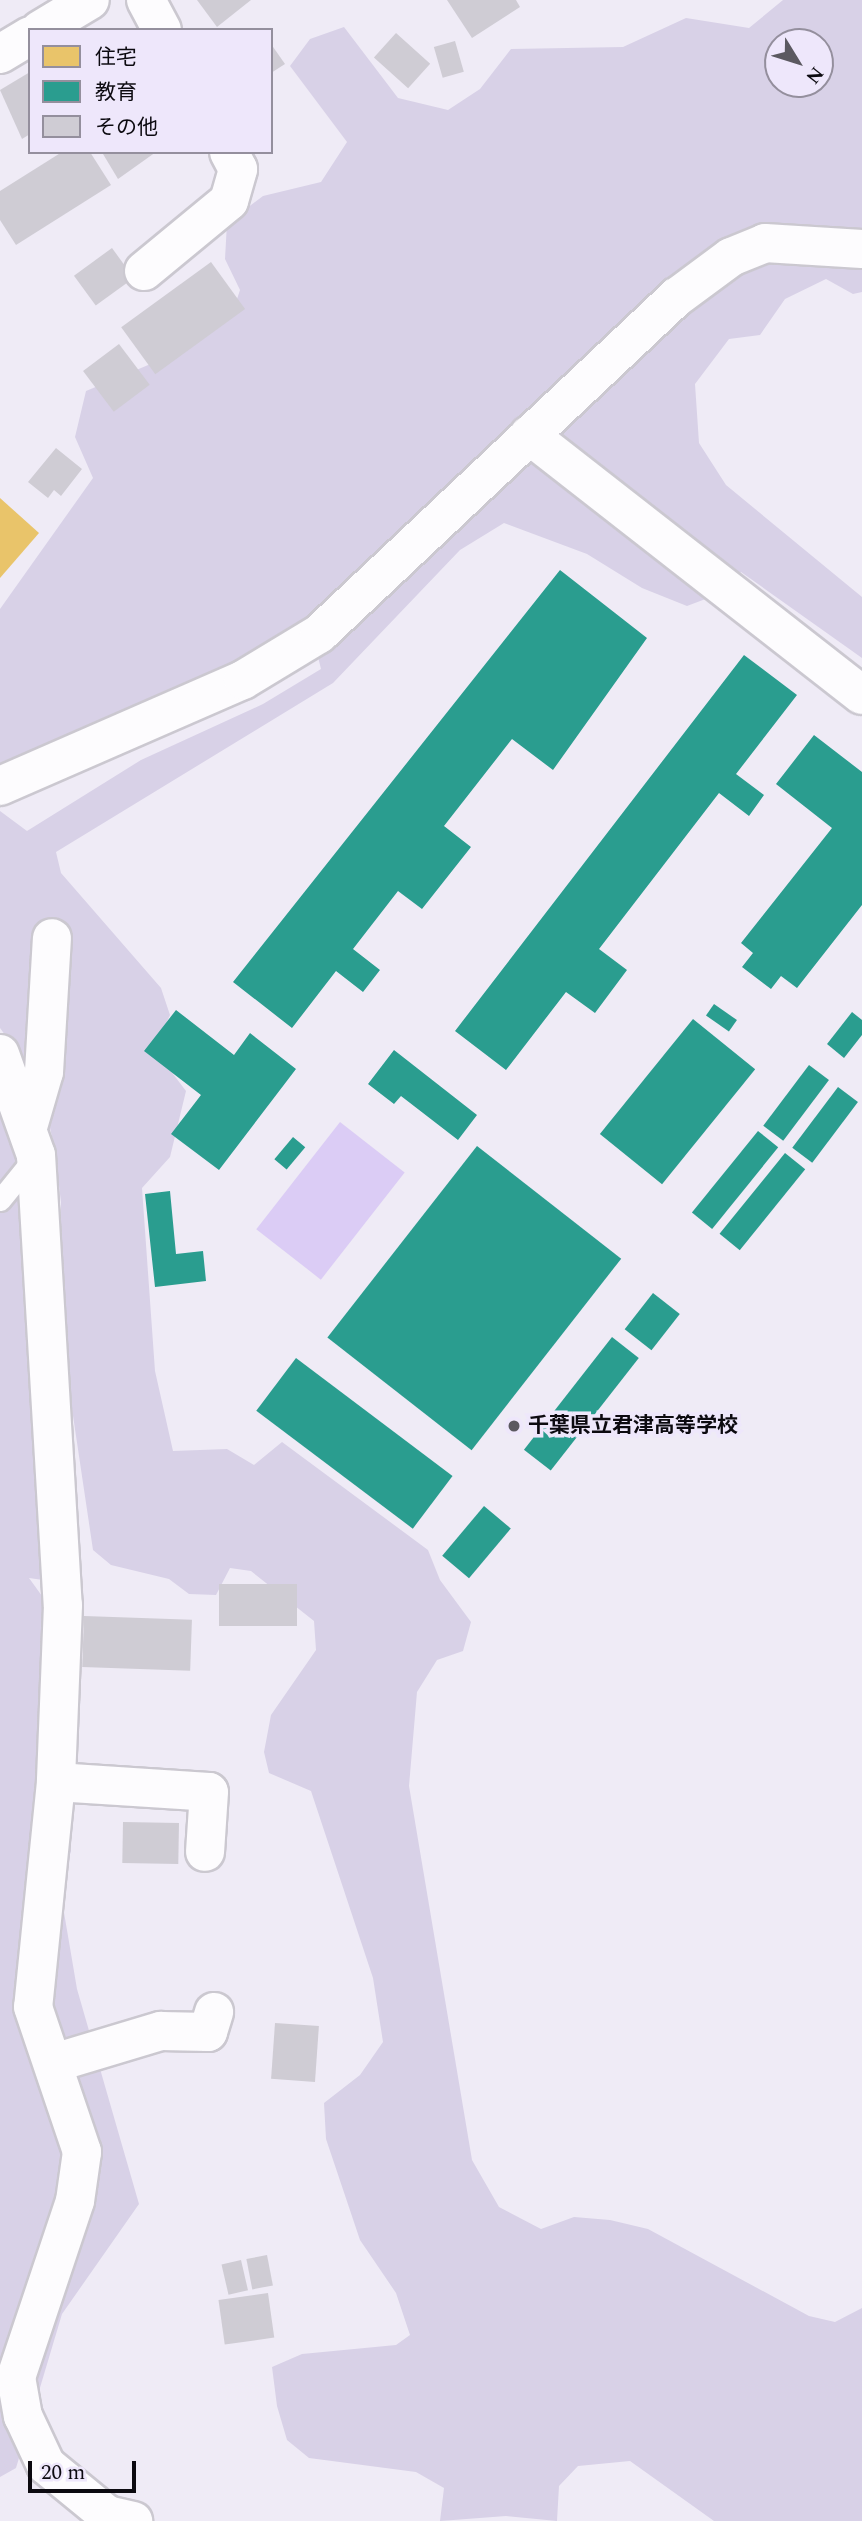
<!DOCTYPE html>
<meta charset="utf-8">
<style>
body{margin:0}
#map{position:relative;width:862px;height:2521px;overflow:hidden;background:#efebf6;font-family:Spectral,"Noto Sans JP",serif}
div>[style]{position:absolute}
.green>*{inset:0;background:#d8d1e7}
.water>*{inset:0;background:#dbccf5;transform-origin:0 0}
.homes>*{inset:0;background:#e9c46a}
.schools>*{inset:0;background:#2a9d8f;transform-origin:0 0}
.building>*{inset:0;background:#cfccd4;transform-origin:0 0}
.roads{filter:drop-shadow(2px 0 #cbc8d0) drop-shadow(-2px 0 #cbc8d0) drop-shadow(0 2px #cbc8d0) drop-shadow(0 -2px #cbc8d0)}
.lane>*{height:21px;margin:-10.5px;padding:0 10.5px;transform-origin:10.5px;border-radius:10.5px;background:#fdfcfe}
.street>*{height:38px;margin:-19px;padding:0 19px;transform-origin:19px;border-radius:19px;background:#fdfcfe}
.dots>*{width:19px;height:19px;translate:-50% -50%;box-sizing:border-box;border:4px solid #eee7fb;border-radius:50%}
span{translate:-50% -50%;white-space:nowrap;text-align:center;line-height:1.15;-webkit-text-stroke:7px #eee7fb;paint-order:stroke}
.poi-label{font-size:21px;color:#0c0a10;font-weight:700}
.left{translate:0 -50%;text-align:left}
.legend{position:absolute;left:28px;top:28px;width:245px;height:126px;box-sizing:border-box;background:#eee7fb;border:2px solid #948f9d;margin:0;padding:9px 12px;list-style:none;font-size:21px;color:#0c0a10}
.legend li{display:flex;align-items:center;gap:14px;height:35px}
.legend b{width:35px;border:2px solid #948f9d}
.north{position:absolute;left:764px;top:28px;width:70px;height:70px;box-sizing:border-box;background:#eee7fb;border:2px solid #948f9d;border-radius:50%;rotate:128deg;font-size:19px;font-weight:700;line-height:28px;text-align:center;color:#0c0a10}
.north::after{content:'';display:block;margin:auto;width:24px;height:32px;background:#5b5960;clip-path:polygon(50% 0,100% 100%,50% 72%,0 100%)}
.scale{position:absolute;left:28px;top:2461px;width:108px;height:32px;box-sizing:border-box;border:4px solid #0c0a10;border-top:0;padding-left:9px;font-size:21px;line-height:24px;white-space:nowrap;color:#0c0a10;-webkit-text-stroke:5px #eee7fb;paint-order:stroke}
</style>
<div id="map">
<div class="green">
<i style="clip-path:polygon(evenodd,783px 0,862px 0,862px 292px,853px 294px,826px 279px,785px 299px,760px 335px,729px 339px,695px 384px,699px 443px,726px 485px,862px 597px,862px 658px,741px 572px,724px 592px,687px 606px,642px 588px,587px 554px,504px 523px,460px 550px,333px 683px,56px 852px,61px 873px,161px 988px,170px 1015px,154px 1049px,186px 1091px,170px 1157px,142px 1188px,155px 1371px,173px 1451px,227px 1449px,254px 1465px,282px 1442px,428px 1550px,440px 1580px,471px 1622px,463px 1651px,437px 1660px,417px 1692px,409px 1786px,472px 2160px,499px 2207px,541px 2229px,574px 2217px,610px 2220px,648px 2229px,809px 2316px,835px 2322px,862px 2308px,862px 2521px,714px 2521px,630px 2461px,578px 2466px,559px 2486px,557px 2521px,506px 2516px,440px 2521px,444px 2488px,416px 2472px,309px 2458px,287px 2440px,277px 2406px,272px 2367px,302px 2354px,396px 2345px,410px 2335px,396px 2293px,360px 2240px,326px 2139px,324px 2103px,360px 2075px,383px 2042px,373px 1978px,311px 1791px,269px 1773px,264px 1752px,271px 1715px,316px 1650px,314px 1621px,251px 1571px,230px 1568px,216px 1595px,189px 1594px,169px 1579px,111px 1565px,93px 1550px,58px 1315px,61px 1202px,54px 1146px,40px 1083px,0 1028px,0 811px,27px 831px,141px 760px,263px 704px,321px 669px,315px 645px,0 766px,0 609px,93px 478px,75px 437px,86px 391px,153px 363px,234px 308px,240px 290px,225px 259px,227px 223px,263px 196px,321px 182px,347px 142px,290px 66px,310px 39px,344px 27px,398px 98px,448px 110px,480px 89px,511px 49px,623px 47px,686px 18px,749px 28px,783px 0,778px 42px,820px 42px,820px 84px,778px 84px,778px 42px)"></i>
<i style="clip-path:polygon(0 1085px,18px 1158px,50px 1581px,29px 1578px,76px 1643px,50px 1740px,71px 1851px,60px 1889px,77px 1989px,139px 2204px,62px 2314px,16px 2468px,0 2477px)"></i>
</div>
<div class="water">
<i style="left:340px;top:1122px;width:82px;height:136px;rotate:38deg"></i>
</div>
<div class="homes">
<i style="clip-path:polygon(0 498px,39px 533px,0 578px)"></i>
</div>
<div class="schools">
<i style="clip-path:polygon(560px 570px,647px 638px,553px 770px,512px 739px,444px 826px,471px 847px,422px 909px,398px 891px,353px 949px,380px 970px,363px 992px,336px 971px,292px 1028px,233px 982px)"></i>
<i style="clip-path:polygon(744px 655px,797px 695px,736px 774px,764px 795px,749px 816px,719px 793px,599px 949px,627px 970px,595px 1013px,566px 992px,506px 1070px,455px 1031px)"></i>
<i style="clip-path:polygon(814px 735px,862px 772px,862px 905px,797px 988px,781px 976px,771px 989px,742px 967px,753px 953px,741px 943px,832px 828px,776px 784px)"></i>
<i style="left:714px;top:1004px;width:28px;height:14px;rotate:35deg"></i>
<i style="clip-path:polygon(176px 1010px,234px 1055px,250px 1033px,296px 1069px,219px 1170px,171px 1134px,201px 1095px,144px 1051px)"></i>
<i style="clip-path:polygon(852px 1012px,862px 1020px,862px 1035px,844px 1058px,827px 1044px)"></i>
<i style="left:693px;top:1019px;width:80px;height:148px;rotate:39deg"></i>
<i style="clip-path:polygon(394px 1050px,477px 1115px,458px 1140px,401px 1096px,394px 1104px,368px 1084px)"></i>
<i style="left:809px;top:1065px;width:25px;height:76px;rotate:37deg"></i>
<i style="left:838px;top:1087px;width:25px;height:76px;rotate:37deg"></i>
<i style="left:758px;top:1131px;width:26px;height:105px;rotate:39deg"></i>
<i style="left:293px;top:1137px;width:16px;height:29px;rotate:40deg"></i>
<i style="left:477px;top:1146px;width:183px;height:243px;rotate:38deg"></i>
<i style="left:785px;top:1153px;width:26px;height:104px;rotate:39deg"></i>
<i style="clip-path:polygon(170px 1191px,176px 1254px,203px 1251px,206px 1281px,155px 1287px,145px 1194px)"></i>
<i style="left:653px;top:1293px;width:34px;height:46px;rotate:38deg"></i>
<i style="left:612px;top:1337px;width:34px;height:143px;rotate:38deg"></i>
<i style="left:296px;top:1358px;width:196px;height:66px;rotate:37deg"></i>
<i style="left:484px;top:1506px;width:35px;height:65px;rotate:40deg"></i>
</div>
<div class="building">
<i style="clip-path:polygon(197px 0,251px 0,217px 27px)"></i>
<i style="clip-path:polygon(447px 0,516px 0,520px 7px,472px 38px)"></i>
<i style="left:396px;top:33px;width:46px;height:33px;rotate:42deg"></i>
<i style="left:455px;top:41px;width:32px;height:22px;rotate:74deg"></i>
<i style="clip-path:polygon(271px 44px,285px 64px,271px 73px)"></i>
<i style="clip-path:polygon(30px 72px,30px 134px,22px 139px,0 90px)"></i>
<i style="clip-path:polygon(62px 152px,90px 152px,111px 185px,16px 245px,0 220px,0 191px)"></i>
<i style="clip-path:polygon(156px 152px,118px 179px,103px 154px,105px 152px)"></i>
<i style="left:112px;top:248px;width:37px;height:47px;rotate:54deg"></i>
<i style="left:211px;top:262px;width:58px;height:111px;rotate:54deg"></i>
<i style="left:119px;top:344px;width:51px;height:45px;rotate:53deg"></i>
<i style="clip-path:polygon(56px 448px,82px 469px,61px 496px,54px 490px,48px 498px,28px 482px)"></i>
<i style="left:297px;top:1584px;width:42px;height:78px;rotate:90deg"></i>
<i style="left:84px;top:1616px;width:108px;height:51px;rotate:2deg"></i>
<i style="left:123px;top:1822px;width:56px;height:41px;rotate:1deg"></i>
<i style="left:275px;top:2023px;width:44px;height:56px;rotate:4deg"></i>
<i style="left:267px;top:2255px;width:31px;height:21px;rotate:79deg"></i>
<i style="left:241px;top:2260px;width:31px;height:20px;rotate:77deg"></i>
<i style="left:268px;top:2293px;width:45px;height:50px;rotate:82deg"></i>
</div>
<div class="roads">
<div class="lane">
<i style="left:0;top:1200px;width:54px;rotate:-51deg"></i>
</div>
<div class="street">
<i style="left:146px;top:0;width:34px;rotate:62deg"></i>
<i style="left:40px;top:30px;width:58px;rotate:-31deg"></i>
<i style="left:0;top:54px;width:35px;rotate:-31deg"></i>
<i style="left:144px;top:271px;width:110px;rotate:-39.5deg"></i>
<i style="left:229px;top:201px;width:33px;rotate:-74deg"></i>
<i style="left:238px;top:169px;width:19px;rotate:-118deg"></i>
<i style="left:529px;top:435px;width:422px;rotate:38deg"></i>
<i style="left:0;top:786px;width:265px;rotate:-23.6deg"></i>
<i style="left:243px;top:680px;width:89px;rotate:-31.2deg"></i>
<i style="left:319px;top:634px;width:492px;rotate:-43.3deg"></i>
<i style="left:677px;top:297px;width:67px;rotate:-36.5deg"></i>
<i style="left:731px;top:257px;width:37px;rotate:-22deg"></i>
<i style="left:765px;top:243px;width:97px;rotate:3.5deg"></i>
<i style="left:0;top:1054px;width:107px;rotate:70.4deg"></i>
<i style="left:36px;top:1155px;width:451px;rotate:86.6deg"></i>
<i style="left:63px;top:1605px;width:177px;rotate:92.3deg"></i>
<i style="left:56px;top:1782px;width:226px;rotate:95.8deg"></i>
<i style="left:33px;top:2007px;width:153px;rotate:71.3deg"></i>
<i style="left:82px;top:2152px;width:49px;rotate:98.1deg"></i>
<i style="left:75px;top:2201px;width:186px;rotate:108.5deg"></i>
<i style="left:16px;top:2377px;width:40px;rotate:80deg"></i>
<i style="left:23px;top:2416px;width:54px;rotate:64.9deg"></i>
<i style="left:46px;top:2465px;width:79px;rotate:39.3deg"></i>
<i style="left:107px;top:2515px;width:27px;rotate:13deg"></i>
<i style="left:28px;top:1127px;width:57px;rotate:-73.8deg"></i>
<i style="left:44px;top:1072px;width:134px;rotate:-86.6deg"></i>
<i style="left:56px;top:1782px;width:153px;rotate:3.7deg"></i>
<i style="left:209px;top:1792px;width:60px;rotate:93.8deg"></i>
<i style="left:54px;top:2063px;width:112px;rotate:-16.7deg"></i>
<i style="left:161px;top:2031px;width:47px;rotate:1.2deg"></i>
<i style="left:208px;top:2032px;width:21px;rotate:-73deg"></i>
</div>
</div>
<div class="dots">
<i style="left:514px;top:1426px;background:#5b5960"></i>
</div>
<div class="poi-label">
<span class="left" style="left:528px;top:1426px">千葉県立君津高等学校</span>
</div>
<ul class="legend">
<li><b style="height:19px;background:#e9c46a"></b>住宅</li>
<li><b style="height:19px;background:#2a9d8f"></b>教育</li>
<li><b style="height:19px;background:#cfccd4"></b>その他</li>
</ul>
<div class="north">N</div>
<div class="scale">20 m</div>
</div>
